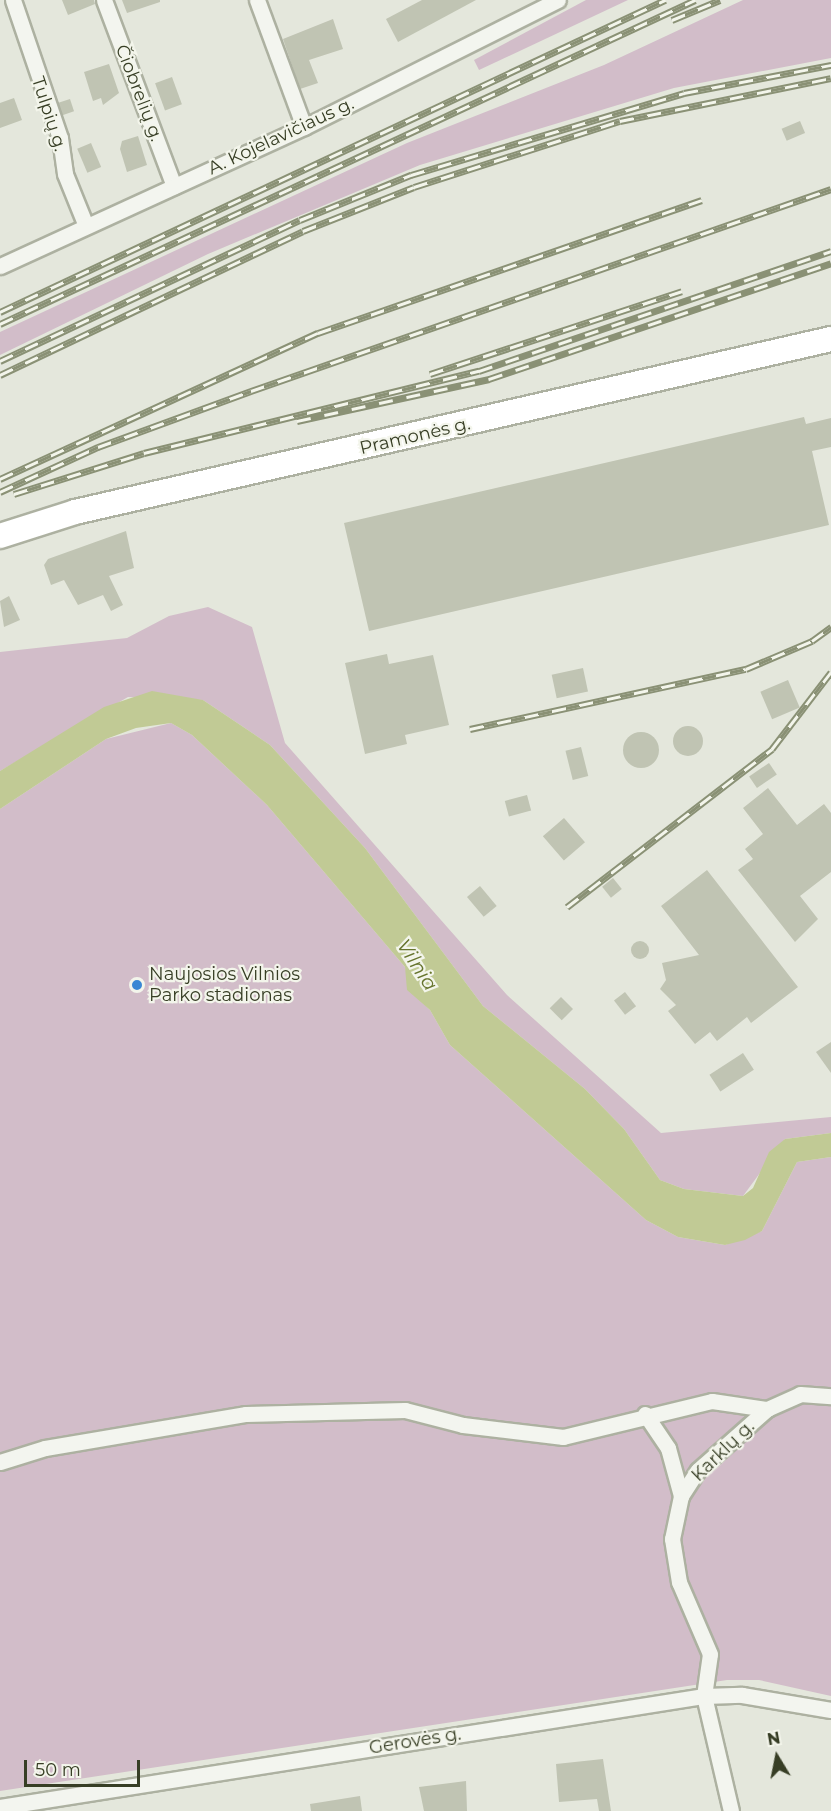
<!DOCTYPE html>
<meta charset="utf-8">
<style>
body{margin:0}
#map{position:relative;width:831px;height:1811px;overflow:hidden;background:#e4e7dc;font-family:Montserrat,sans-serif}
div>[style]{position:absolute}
.green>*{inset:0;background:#d2bdc9}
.water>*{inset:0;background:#c1ca95}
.building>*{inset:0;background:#c0c4b3;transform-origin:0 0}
.round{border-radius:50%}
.roads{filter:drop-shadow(2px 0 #adb1a1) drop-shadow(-2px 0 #adb1a1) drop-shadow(0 2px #adb1a1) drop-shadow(0 -2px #adb1a1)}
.street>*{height:15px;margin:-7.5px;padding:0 7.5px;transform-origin:7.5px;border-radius:7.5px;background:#f3f5ef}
.primary>*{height:24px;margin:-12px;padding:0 12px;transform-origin:12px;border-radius:12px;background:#fff}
.rail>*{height:7px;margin-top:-3.5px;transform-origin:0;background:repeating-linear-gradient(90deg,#f3f5eb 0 14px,#8a9175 0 28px);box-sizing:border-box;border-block:2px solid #8a9175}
.dots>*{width:16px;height:16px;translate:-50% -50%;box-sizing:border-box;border:3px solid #f3f5eb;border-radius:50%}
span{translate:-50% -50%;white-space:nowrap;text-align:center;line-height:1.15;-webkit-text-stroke:4.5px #f3f5eb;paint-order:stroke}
.street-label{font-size:18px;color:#373e25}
.poi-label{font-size:18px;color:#373e25}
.left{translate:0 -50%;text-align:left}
.water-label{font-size:20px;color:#66742d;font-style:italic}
.north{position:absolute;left:747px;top:1727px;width:60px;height:60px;-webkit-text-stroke:4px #f3f5eb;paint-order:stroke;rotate:350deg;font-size:16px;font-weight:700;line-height:24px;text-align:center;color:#373e25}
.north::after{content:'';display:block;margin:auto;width:21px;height:27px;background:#373e25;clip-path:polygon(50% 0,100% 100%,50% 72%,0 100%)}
.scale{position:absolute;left:24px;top:1760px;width:116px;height:27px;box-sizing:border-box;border:3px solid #373e25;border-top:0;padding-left:8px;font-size:18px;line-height:21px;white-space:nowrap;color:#373e25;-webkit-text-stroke:4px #f3f5eb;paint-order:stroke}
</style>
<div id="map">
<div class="green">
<i style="clip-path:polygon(586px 0,628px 0,479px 70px,474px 60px)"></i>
<i style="clip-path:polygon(743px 0,831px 0,831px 58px,674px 88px,420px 165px,208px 254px,0 355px,0 332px,407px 143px,604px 65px)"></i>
<i style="clip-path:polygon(208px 607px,252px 627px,285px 743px,507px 995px,661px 1133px,831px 1117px,831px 1133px,785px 1139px,743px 1196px,684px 1189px,660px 1180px,624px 1129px,585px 1089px,483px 1006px,365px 848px,270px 745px,203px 700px,128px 697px,0 771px,0 652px,127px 638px,169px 616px)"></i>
<i style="clip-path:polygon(171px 723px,192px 735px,267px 805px,405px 967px,412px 993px,430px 1010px,450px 1045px,646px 1220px,678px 1237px,725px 1245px,762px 1231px,797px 1162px,831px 1157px,831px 1696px,759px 1680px,727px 1680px,0 1791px,0 809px,106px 739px)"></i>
</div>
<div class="water">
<i style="clip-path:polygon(152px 691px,203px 700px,270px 745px,365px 848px,483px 1006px,585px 1089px,624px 1129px,660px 1180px,684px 1189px,743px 1196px,753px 1188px,769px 1152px,785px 1139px,831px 1133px,831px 1157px,797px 1162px,762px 1231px,745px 1240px,725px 1245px,678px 1237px,646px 1220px,450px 1045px,430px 1010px,407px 990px,405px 967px,267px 805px,192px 735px,171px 723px,136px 728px,106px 739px,0 809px,0 771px,104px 707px)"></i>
</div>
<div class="building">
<i style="clip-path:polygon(62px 0,94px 0,95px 4px,68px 15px)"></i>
<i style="clip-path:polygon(122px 0,160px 0,160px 2px,127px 13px)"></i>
<i style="clip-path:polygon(422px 0,476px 0,398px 42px,386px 19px)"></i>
<i style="clip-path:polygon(333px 19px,343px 49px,309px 60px,318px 83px,300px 89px,283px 39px)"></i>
<i style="clip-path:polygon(109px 64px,119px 93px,103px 105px,101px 98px,93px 101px,84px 72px)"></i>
<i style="left:172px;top:77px;width:29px;height:18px;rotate:70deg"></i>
<i style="clip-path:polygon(14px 98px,22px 120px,0 128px,0 103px)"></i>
<i style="left:70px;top:99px;width:13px;height:13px;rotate:72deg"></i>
<i style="left:800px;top:121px;width:13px;height:20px;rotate:67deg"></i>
<i style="clip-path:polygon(138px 136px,147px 165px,127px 172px,120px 149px,122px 141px)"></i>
<i style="left:91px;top:143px;width:26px;height:15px;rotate:67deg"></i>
<i style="clip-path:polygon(804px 417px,806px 424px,831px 418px,831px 447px,812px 451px,829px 525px,369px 631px,344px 523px)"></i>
<i style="clip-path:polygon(126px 531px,134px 568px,109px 576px,123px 605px,111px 611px,103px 595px,78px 605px,64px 580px,51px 585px,44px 565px,48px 559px)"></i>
<i style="clip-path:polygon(9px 596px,20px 620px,4px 627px,0 601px)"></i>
<i style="clip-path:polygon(387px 654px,389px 664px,433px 655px,449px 725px,405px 735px,407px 744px,365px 754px,345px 663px)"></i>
<i style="left:583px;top:668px;width:24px;height:32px;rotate:78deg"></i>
<i style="left:788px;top:680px;width:30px;height:30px;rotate:67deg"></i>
<i class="round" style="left:673px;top:726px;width:30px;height:30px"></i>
<i class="round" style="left:623px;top:732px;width:36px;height:36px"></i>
<i style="left:581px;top:747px;width:30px;height:16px;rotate:76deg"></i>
<i style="left:769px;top:763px;width:14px;height:24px;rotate:56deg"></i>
<i style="clip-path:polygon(768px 788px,797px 825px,824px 804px,831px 813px,831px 872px,800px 896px,818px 919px,795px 942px,738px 870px,753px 859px,745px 849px,763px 834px,743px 808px)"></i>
<i style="left:527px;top:795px;width:16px;height:23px;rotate:75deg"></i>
<i style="left:564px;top:818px;width:32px;height:28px;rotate:49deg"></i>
<i style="clip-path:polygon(707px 870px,798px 987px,751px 1023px,747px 1017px,717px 1041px,710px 1032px,695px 1044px,668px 1011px,676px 1005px,660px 989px,666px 980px,662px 963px,699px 955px,661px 906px)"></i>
<i style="left:613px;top:878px;width:14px;height:14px;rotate:51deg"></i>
<i style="left:480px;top:886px;width:26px;height:17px;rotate:50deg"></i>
<i class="round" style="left:631px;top:941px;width:18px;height:18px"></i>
<i style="left:625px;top:992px;width:18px;height:14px;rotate:52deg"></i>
<i style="left:561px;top:997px;width:17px;height:16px;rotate:45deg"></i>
<i style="clip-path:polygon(831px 1042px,831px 1073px,816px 1052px)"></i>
<i style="left:743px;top:1053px;width:20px;height:40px;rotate:57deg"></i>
<i style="clip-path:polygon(603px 1759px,611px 1811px,599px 1811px,597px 1799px,559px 1802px,556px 1764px)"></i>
<i style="clip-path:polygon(466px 1781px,467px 1811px,424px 1811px,419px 1787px)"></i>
<i style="clip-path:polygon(360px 1796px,362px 1811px,311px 1811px,310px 1804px)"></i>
</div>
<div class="roads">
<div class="street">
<i style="left:13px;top:0;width:146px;rotate:71.2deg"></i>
<i style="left:60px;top:138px;width:36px;rotate:82deg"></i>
<i style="left:65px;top:174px;width:56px;rotate:68deg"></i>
<i style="left:104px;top:0;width:199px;rotate:69.4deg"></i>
<i style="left:257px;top:0;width:135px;rotate:69.7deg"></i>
<i style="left:0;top:266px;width:334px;rotate:-24.6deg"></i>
<i style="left:304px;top:127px;width:284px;rotate:-26.6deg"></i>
<i style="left:645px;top:1414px;width:41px;rotate:55.9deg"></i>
<i style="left:668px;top:1448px;width:50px;rotate:74.8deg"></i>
<i style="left:0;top:1462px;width:47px;rotate:-17.3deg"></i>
<i style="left:45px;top:1448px;width:204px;rotate:-9.6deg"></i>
<i style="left:246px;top:1414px;width:159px;rotate:-1.4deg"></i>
<i style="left:405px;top:1410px;width:60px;rotate:14.5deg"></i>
<i style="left:463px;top:1425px;width:101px;rotate:6.8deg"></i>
<i style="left:563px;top:1437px;width:153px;rotate:-13.6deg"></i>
<i style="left:712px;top:1401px;width:56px;rotate:8.3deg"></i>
<i style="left:0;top:1807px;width:713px;rotate:-8.96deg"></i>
<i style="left:704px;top:1696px;width:38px;rotate:-2deg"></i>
<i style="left:742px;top:1695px;width:90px;rotate:9.6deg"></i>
<i style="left:731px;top:1811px;width:118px;rotate:-103.2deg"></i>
<i style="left:704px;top:1696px;width:42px;rotate:-81.9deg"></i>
<i style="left:710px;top:1654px;width:78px;rotate:-113.3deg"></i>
<i style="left:679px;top:1582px;width:44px;rotate:-99.2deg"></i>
<i style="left:672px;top:1539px;width:44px;rotate:-78.2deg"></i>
<i style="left:681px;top:1496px;width:31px;rotate:-57deg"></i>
<i style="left:698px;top:1470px;width:92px;rotate:-41.5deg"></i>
<i style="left:767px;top:1409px;width:36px;rotate:-24deg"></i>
<i style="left:800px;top:1394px;width:31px;rotate:4deg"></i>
</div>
<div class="primary">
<i style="left:0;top:536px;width:79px;rotate:-17.7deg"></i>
<i style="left:75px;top:512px;width:776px;rotate:-12.89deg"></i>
</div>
</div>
<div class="rail">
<i style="left:672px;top:20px;width:52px;rotate:-22.6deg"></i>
<i style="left:0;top:312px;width:735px;rotate:-25.13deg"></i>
<i style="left:0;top:324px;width:767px;rotate:-24.99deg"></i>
<i style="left:0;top:361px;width:331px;rotate:-25.2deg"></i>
<i style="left:300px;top:220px;width:120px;rotate:-22.1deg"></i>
<i style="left:411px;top:175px;width:285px;rotate:-16.7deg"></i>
<i style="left:684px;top:93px;width:150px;rotate:-10.8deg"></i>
<i style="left:430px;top:374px;width:265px;rotate:-18.2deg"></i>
<i style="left:0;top:375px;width:335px;rotate:-25.4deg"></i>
<i style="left:303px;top:231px;width:119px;rotate:-21.6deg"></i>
<i style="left:414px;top:187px;width:216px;rotate:-17.8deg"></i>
<i style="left:620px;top:121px;width:215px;rotate:-11.5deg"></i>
<i style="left:297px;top:421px;width:197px;rotate:-12.3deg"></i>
<i style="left:489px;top:379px;width:361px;rotate:-18.7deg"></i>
<i style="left:0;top:479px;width:350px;rotate:-24.7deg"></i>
<i style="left:318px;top:333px;width:406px;rotate:-19.1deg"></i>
<i style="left:0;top:492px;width:108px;rotate:-24.7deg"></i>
<i style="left:98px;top:447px;width:163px;rotate:-20.1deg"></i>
<i style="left:251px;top:391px;width:614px;rotate:-19.2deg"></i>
<i style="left:14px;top:494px;width:136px;rotate:-17.5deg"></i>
<i style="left:144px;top:453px;width:345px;rotate:-13.8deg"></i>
<i style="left:479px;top:371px;width:372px;rotate:-18.8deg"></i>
<i style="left:470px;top:729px;width:282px;rotate:-12.3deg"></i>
<i style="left:746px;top:669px;width:72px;rotate:-23deg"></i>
<i style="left:812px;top:641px;width:24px;rotate:-36deg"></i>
<i style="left:567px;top:907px;width:259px;rotate:-37.6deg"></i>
<i style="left:772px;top:749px;width:97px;rotate:-52.5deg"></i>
</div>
<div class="dots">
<i style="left:137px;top:985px;background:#3987d4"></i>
</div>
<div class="street-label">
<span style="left:139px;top:93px;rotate:69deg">Čiobrelių g.</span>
<span style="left:49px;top:114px;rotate:72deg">Tulpių g.</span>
<span style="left:281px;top:136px;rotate:-25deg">A. Kojelavičiaus g.</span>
<span style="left:415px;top:436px;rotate:-13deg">Pramonės g.</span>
<span style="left:723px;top:1451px;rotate:-44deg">Karklų g.</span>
<span style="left:415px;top:1741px;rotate:-9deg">Gerovės g.</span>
</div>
<div class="poi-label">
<span class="left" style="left:149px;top:985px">Naujosios Vilnios<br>Parko stadionas</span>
</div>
<div class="water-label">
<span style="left:417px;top:965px;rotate:57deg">Vilnia</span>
</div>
<div class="north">N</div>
<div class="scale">50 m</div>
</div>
